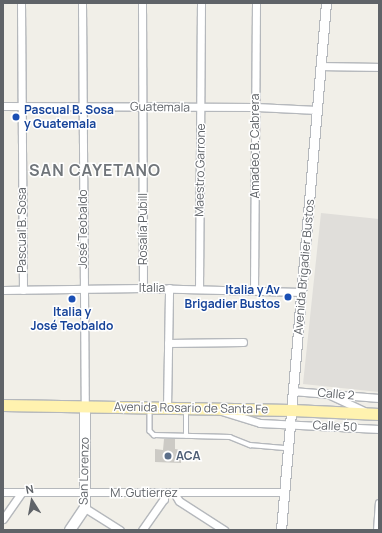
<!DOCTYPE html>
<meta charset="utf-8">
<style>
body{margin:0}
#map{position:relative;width:382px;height:533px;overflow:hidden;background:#f1efe8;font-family:Manrope,sans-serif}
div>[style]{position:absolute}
.industrial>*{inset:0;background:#e0deda}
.building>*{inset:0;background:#cccac5}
.roads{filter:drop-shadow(1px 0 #b5b8bc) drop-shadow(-1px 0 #b5b8bc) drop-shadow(0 1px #b5b8bc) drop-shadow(0 -1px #b5b8bc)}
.service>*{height:3.5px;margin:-1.75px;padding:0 1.75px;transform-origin:1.75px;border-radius:1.75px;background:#fff}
.minor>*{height:7px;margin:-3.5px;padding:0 3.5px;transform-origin:3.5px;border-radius:3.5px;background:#fff}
.tertiary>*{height:9px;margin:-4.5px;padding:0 4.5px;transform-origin:4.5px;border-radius:4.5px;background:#fff}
.secondary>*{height:10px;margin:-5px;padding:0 5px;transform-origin:5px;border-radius:5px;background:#fff}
.primary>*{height:11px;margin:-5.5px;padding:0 5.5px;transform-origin:5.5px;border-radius:5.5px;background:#fff2af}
.dots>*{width:11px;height:11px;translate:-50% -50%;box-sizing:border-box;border:2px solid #fff;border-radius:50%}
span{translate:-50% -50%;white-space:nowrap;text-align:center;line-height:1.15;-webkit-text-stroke:3px #fff;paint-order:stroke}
.street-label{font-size:12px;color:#5f6368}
.transit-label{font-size:12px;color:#164399;font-weight:700}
.left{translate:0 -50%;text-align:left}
.right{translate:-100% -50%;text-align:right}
.service-label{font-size:12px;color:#4e5e75;font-weight:700}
.district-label{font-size:16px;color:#70757a;font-weight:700;letter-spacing:1px}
.frame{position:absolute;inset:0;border:4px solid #5f6368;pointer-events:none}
.north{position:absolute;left:12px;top:481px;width:40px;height:40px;-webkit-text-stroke:3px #fff;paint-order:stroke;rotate:349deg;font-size:11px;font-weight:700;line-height:16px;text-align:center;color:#5f6368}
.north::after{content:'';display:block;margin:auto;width:14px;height:18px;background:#5f6368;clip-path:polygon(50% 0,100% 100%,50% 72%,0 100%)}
</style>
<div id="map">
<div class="industrial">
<i style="clip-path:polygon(321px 213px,379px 219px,379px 392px,303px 384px)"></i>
</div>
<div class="building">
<i style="clip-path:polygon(164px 439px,175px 439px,175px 449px,182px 450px,181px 463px,155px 462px,155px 449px,163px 450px)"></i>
</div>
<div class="roads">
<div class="service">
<i style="left:150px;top:409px;width:22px;rotate:90deg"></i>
<i style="left:150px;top:431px;width:6px;rotate:45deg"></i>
<i style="left:154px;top:435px;width:76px;rotate:1.5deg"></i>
<i style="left:230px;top:437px;width:22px;rotate:22deg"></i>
<i style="left:250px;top:445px;width:37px;rotate:5deg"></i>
<i style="left:186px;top:436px;width:27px;rotate:-90deg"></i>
</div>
<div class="minor">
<i style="left:21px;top:3px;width:287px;rotate:89.6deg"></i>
<i style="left:82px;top:3px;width:404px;rotate:89.6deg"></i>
<i style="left:142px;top:3px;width:285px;rotate:89.8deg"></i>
<i style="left:321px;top:66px;width:58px;rotate:1deg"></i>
<i style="left:3px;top:106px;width:253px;rotate:0.2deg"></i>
<i style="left:256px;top:107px;width:61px;rotate:2.8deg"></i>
<i style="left:199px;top:289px;width:286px;rotate:-89.6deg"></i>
<i style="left:254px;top:289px;width:286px;rotate:-89.6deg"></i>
<i style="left:3px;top:290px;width:140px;rotate:-0.8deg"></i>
<i style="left:143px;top:288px;width:159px;rotate:1.4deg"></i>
<i style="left:168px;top:343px;width:75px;rotate:-0.8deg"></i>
<i style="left:292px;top:391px;width:87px;rotate:4.6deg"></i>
<i style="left:330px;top:395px;width:38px;rotate:25deg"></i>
<i style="left:167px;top:408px;width:120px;rotate:-89deg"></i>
<i style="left:218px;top:410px;width:44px;rotate:17.2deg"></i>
<i style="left:260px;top:423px;width:119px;rotate:2.9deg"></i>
<i style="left:3px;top:492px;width:282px"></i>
<i style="left:174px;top:493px;width:9px;rotate:58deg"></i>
<i style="left:179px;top:501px;width:54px;rotate:32.8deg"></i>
<i style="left:85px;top:508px;width:41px;rotate:32.2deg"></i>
<i style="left:3px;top:519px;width:32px;rotate:-55deg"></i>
<i style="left:142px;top:530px;width:38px;rotate:-55deg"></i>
<i style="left:164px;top:499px;width:6px;rotate:-90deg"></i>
<i style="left:377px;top:530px;width:27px;rotate:-86deg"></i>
</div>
<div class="tertiary">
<i style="left:281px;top:530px;width:529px;rotate:-85.12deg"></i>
</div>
<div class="secondary">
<i style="left:70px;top:530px;width:27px;rotate:-56deg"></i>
<i style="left:85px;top:508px;width:101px;rotate:-90deg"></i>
</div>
<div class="primary">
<i style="left:3px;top:405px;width:289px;rotate:1deg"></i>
<i style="left:292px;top:410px;width:87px;rotate:2.6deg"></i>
</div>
</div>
<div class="dots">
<i style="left:16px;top:117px;background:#1a4fb4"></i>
<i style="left:288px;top:297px;background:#1a4fb4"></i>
<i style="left:72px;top:299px;background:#1a4fb4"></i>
<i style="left:168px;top:456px;background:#5c6f8a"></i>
</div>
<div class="street-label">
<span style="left:160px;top:107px;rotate:1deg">Guatemala</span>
<span style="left:255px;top:146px;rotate:-90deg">Amadeo B. Cabrera</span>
<span style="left:200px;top:170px;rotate:-89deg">Maestro Garrone</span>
<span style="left:83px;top:229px;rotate:-90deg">José Teobaldo</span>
<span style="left:143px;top:229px;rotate:-90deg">Rosalía Pubill</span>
<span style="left:22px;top:230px;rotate:-90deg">Pascual B. Sosa</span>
<span style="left:304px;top:267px;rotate:-85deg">Avenida Brigadier Bustos</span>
<span style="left:152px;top:288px">Italia</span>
<span style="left:336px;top:394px;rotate:5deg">Calle 2</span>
<span style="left:191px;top:408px;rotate:1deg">Avenida Rosario de Santa Fe</span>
<span style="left:335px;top:426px;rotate:3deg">Calle 50</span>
<span style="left:84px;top:471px;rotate:-89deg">San Lorenzo</span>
<span style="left:144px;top:493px">M. Gutierrez</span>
</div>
<div class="transit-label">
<span class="left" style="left:24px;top:117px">Pascual B. Sosa<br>y Guatemala</span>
<span class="right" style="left:280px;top:297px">Italia y Av<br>Brigadier Bustos</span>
<span style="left:72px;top:319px">Italia y<br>José Teobaldo</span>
</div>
<div class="service-label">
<span class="left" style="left:176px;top:456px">ACA</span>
</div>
<div class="district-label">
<span style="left:95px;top:170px">SAN CAYETANO</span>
</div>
<div class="frame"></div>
<div class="north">N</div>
</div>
